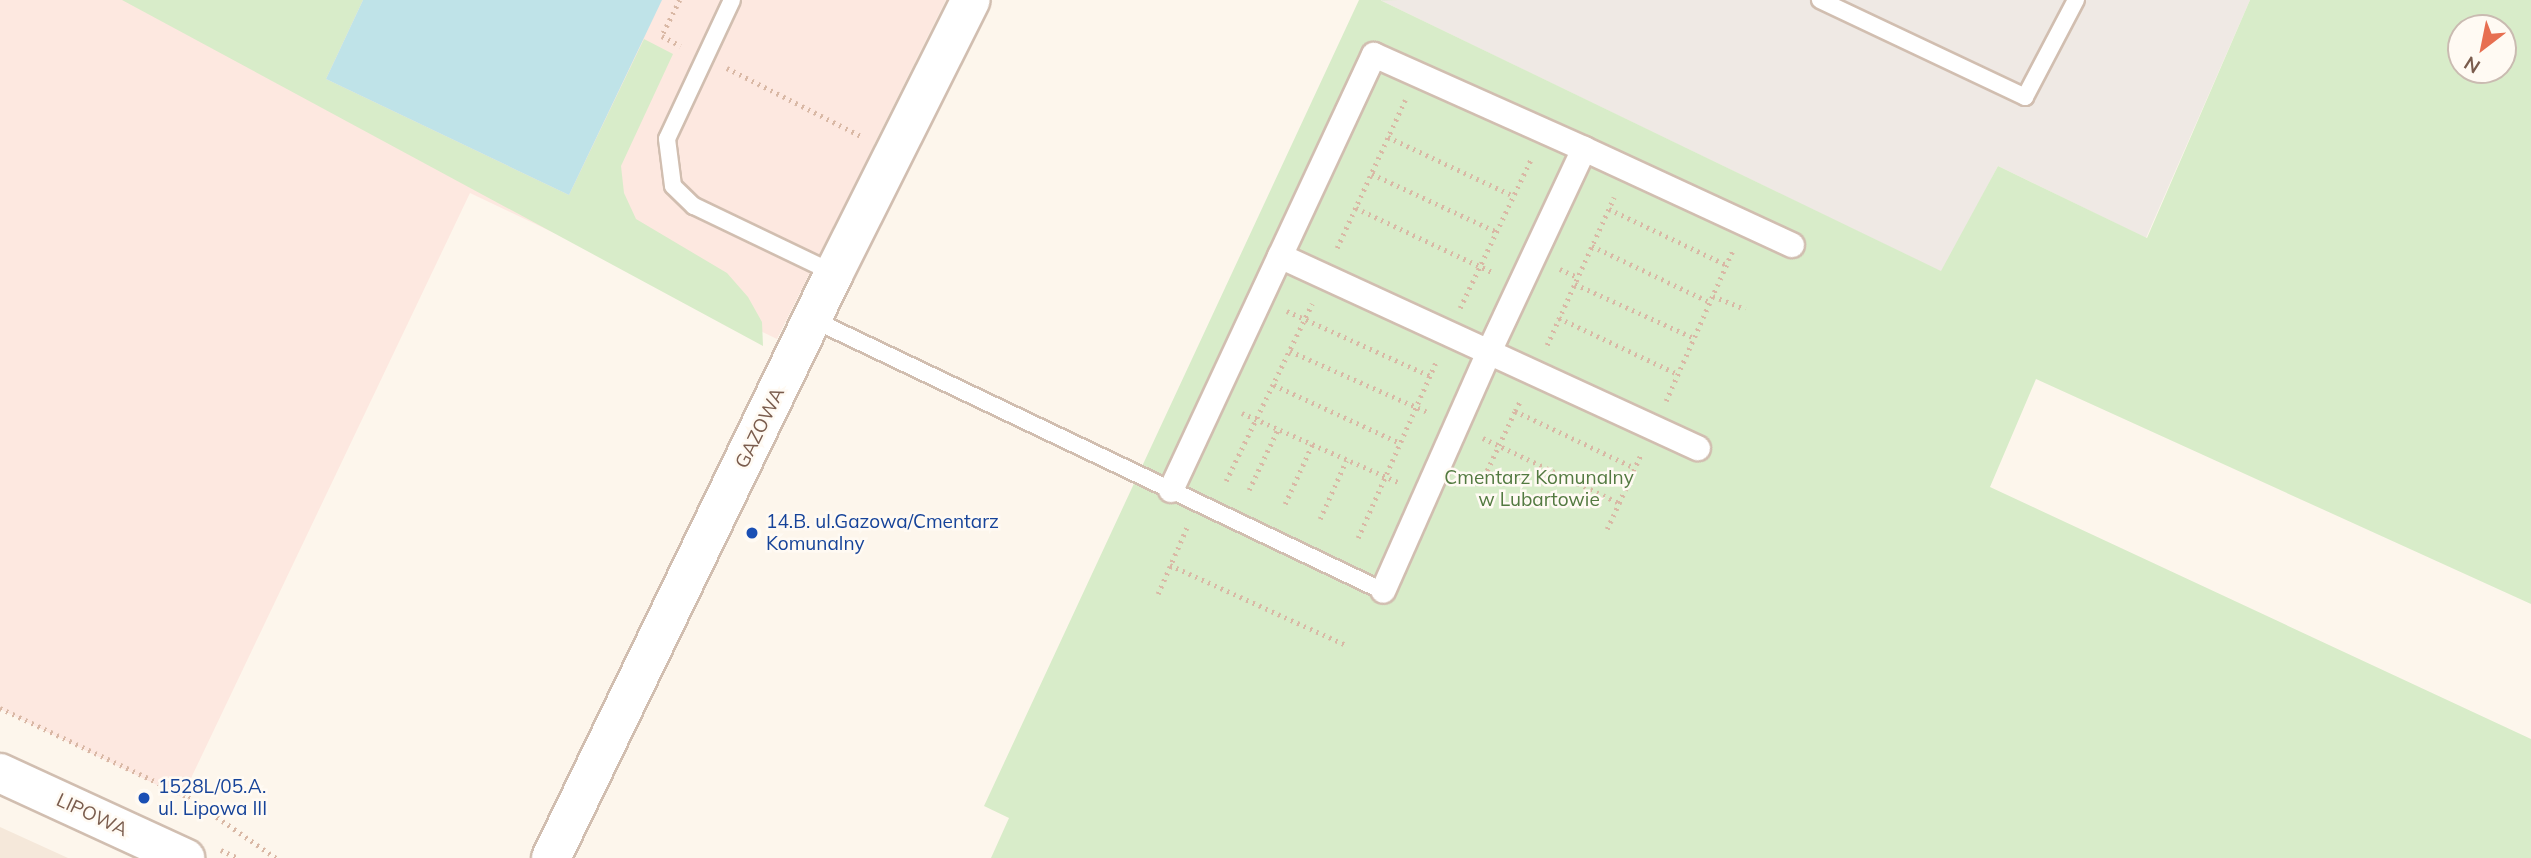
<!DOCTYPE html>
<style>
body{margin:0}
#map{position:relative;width:2531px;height:858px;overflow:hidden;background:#fdf6ec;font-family:Mulish,sans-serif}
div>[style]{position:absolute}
.residential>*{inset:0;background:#f5e8da}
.commercial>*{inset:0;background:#fde8e0}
.industrial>*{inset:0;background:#efe9e4}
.green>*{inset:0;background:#d8ecc9}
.water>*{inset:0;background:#bfe3e8}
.path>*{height:4.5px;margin-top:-2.25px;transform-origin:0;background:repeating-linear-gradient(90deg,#d9b8a5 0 2px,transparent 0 7px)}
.roads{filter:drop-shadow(2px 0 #d1beb0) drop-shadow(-2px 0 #d1beb0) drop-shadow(0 2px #d1beb0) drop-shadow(0 -2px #d1beb0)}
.service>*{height:16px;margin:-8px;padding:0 8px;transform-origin:8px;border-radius:8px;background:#fff}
.pedestrian>*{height:24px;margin:-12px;padding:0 12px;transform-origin:12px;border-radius:12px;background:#fff}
.tertiary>*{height:38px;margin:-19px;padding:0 19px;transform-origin:19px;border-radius:19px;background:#fff}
.dots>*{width:19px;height:19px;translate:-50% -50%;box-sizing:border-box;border:4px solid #fffaf3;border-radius:50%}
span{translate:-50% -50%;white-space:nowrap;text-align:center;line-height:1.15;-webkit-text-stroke:5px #fffaf3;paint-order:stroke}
.street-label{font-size:19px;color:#7a5c4d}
.park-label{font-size:19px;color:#537a41}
.transit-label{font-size:19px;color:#164399}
.left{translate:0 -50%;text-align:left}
.north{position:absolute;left:2447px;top:14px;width:70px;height:70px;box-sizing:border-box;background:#fffaf3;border:2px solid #cabbb1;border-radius:50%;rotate:212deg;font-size:19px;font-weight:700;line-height:28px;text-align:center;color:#7a5c4d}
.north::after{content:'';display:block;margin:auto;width:24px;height:32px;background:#e76f51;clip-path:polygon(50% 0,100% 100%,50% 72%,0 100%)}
</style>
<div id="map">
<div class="residential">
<i style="clip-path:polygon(0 827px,68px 858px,0 858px)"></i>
</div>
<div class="commercial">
<i style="clip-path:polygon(0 0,946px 0,777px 339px,470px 193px,182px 797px,0 709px)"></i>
</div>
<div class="industrial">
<i style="clip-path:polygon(1380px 0,2250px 0,2146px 238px,1998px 166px,1942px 272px)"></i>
</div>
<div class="green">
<i style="clip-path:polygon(122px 0,363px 0,326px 79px,569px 195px,644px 39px,673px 54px,621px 166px,624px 193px,636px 219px,727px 273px,748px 297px,762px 322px,763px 346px)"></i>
<i style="clip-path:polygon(evenodd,1359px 0,1380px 0,1941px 271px,1998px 166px,2147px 238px,2250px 0,2531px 0,2531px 604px,2036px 379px,1990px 487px,2531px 739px,2531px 858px,991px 858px,1009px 818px,984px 806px,1359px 0,2461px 28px,2503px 28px,2503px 70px,2461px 70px,2461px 28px)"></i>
</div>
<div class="water">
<i style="clip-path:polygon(363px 0,662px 0,569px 195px,326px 79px)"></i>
</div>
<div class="path">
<i style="left:680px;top:0;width:40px;rotate:116.6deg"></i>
<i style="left:662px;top:36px;width:21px;rotate:28deg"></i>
<i style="left:727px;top:68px;width:153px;rotate:26.9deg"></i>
<i style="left:1388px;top:137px;width:139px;rotate:25.1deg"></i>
<i style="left:1372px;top:174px;width:138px;rotate:24.9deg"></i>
<i style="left:1356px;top:208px;width:153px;rotate:25.2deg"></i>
<i style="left:1609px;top:209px;width:131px;rotate:25.4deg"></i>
<i style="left:1592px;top:246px;width:131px;rotate:25.4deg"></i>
<i style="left:1337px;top:248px;width:163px;rotate:-65.3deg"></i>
<i style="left:1560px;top:269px;width:19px;rotate:25deg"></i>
<i style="left:1575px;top:284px;width:131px;rotate:24.4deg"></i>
<i style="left:1713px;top:296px;width:35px;rotate:22deg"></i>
<i style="left:1460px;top:308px;width:167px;rotate:-64.5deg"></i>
<i style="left:1287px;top:311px;width:157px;rotate:24.4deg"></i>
<i style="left:1559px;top:318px;width:132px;rotate:25.2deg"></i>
<i style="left:1547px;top:345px;width:162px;rotate:-65.6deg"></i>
<i style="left:1290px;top:351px;width:153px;rotate:23.9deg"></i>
<i style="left:1274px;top:385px;width:139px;rotate:24.7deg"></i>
<i style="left:1666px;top:401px;width:165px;rotate:-66.1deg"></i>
<i style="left:1515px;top:411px;width:13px;rotate:-63deg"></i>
<i style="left:1242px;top:413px;width:173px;rotate:23.9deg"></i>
<i style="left:1483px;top:438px;width:151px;rotate:25.5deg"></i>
<i style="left:1619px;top:503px;width:54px;rotate:-65.8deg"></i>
<i style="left:1484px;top:477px;width:73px;rotate:-64.8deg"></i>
<i style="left:1515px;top:411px;width:133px;rotate:25.4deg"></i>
<i style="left:1226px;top:481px;width:197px;rotate:-64.1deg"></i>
<i style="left:1249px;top:490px;width:68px;rotate:-64.6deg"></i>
<i style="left:1285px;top:504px;width:65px;rotate:-65.4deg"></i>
<i style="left:1320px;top:519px;width:64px;rotate:-65.9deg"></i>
<i style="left:1607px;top:529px;width:29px;rotate:-65deg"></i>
<i style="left:1358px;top:538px;width:195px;rotate:-66.1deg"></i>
<i style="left:1170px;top:565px;width:193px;rotate:24.4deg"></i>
<i style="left:1158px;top:594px;width:73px;rotate:-66.6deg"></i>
<i style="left:0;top:708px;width:208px;rotate:25.3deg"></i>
<i style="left:188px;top:797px;width:107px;rotate:34.7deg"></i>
<i style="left:221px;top:850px;width:19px;rotate:25deg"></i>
</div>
<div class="roads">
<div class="service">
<i style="left:732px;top:0;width:153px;rotate:115.1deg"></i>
<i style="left:667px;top:139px;width:47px;rotate:82.7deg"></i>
<i style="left:673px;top:186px;width:29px;rotate:44deg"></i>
<i style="left:694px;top:206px;width:155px;rotate:25.6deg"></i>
<i style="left:1820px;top:0;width:227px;rotate:25.3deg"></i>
<i style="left:2025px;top:97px;width:110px;rotate:-62.3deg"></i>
<i style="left:812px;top:319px;width:632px;rotate:25.47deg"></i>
</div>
<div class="pedestrian">
<i style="left:1584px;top:149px;width:229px;rotate:24.8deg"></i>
<i style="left:1280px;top:256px;width:460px;rotate:24.7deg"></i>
<i style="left:1171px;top:490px;width:480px;rotate:-65deg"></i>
<i style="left:1374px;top:55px;width:230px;rotate:24.1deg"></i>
<i style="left:1584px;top:149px;width:224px;rotate:115.1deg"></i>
<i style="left:1489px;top:352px;width:261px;rotate:113.9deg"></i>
</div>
<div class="tertiary">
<i style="left:0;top:773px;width:204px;rotate:24.7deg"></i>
<i style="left:551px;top:858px;width:650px;rotate:-64.18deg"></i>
<i style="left:834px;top:273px;width:305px;rotate:-63.4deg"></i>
</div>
</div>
<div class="dots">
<i style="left:752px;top:533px;background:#1a4fb4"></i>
<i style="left:144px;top:798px;background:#1a4fb4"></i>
</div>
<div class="street-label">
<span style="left:760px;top:428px;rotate:-64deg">GAZOWA</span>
<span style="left:92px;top:815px;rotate:25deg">LIPOWA</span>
</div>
<div class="park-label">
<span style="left:1539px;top:489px">Cmentarz Komunalny<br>w Lubartowie</span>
</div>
<div class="transit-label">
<span class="left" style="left:766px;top:533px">14.B. ul.Gazowa/Cmentarz<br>Komunalny</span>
<span class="left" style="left:158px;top:798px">1528L/05.A.<br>ul. Lipowa III</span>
</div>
<div class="north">N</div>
</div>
